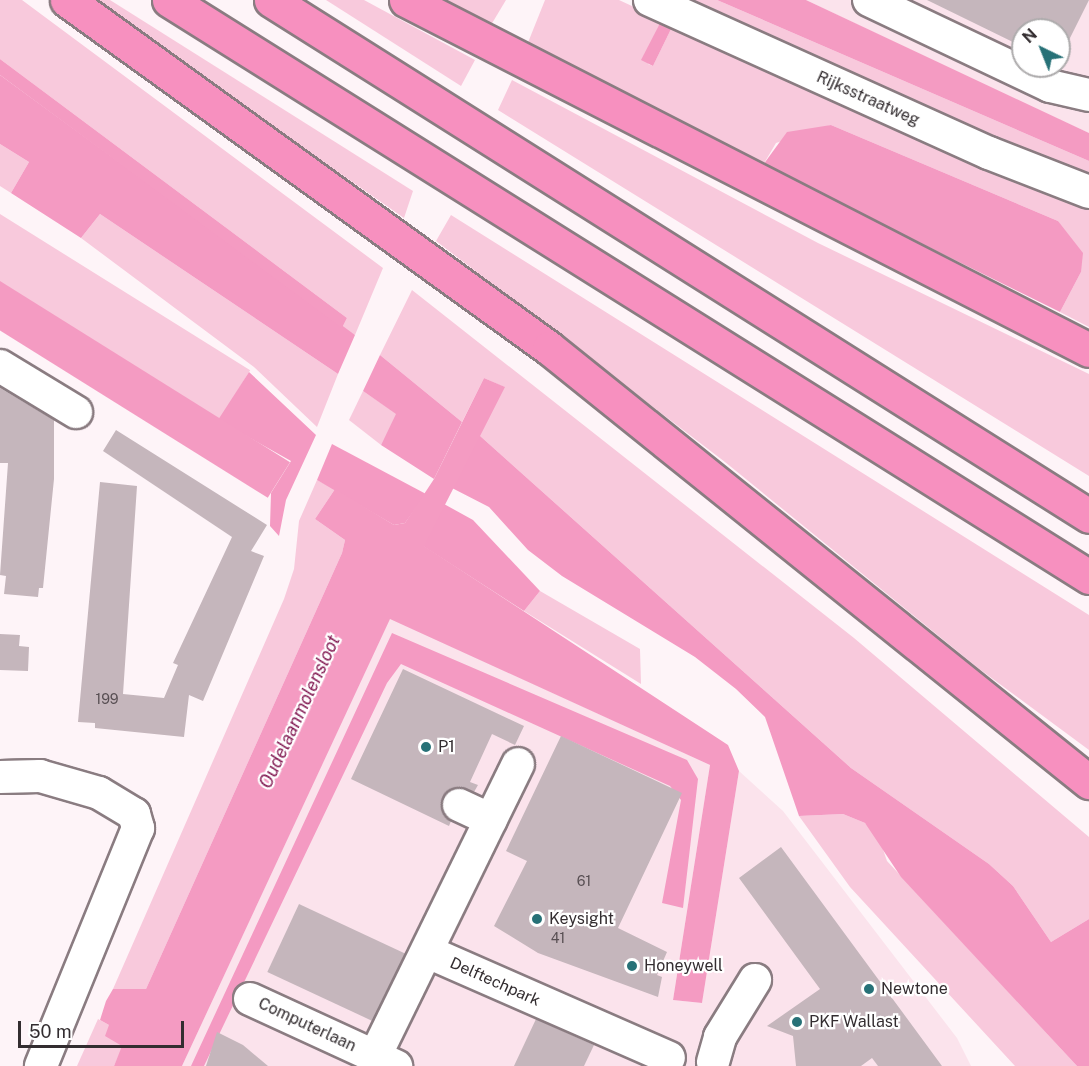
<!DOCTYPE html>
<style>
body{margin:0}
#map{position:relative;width:1089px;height:1066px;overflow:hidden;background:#fef4f8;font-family:"Public Sans",sans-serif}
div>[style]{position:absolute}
.built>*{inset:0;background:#fbe3ec}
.green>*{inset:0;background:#f8c9dc;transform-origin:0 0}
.forest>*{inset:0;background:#f49ac2}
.water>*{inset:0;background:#f49bc2;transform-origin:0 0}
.building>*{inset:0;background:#c5b6bc;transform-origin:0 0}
.roads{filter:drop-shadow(2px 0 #8a7c81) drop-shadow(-2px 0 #8a7c81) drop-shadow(0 2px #8a7c81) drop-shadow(0 -2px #8a7c81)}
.minor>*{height:32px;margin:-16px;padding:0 16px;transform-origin:16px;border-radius:16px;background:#fff}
.highway>*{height:33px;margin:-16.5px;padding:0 16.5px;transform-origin:16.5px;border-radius:16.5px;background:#f790bf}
.dots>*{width:16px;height:16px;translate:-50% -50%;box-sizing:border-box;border:3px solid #fff;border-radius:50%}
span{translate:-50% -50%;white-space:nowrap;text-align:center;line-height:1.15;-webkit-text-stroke:4.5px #fff;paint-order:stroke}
.number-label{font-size:14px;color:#584f53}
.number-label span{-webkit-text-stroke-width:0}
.street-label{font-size:16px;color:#332d30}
.poi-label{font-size:16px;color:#332d30}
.left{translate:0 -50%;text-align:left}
.water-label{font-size:18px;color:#841d55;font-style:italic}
.north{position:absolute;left:1011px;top:18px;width:60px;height:60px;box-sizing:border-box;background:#fff;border:2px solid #adabac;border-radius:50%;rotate:317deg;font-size:16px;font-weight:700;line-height:24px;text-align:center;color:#332d30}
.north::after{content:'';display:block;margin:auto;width:21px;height:27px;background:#277177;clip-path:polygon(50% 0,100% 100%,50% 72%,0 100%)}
.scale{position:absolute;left:18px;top:1021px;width:166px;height:27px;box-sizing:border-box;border:3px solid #332d30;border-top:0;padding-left:8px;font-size:18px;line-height:21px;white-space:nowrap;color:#332d30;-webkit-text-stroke:4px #fff;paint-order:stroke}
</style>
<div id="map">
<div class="built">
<i style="clip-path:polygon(evenodd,806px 0,1089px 0,1089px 133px,1001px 93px,806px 0,1023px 30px,1059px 30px,1059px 66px,1023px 66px,1023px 30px)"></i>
<i style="clip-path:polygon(390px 618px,710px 765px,673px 1000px,702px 1003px,739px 771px,783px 811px,957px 1038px,971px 1066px,182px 1066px)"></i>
</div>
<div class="green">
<i style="clip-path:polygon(0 0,22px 0,383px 268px,355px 335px,342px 328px,347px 318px,0 59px)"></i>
<i style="clip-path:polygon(91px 0,110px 0,413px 191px,404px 218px)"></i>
<i style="clip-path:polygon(326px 0,364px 0,475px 60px,461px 86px)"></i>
<i style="clip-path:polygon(443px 0,506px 0,491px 25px)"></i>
<i style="clip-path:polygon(545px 0,619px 0,662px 20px,648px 64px,653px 66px,673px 25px,1089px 204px,1089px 327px,1060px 312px,1081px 272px,1058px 221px,831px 125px,776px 143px,763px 165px,527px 45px)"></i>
<i style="clip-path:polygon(686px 0,717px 0,1089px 161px,1089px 182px)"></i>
<i style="clip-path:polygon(512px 80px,818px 243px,1089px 374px,1089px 476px,498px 110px)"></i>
<i style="clip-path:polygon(0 144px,29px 162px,11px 193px,0 186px)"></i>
<i style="left:0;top:214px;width:295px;height:67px;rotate:32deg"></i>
<i style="clip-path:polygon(100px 214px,338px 374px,317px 427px,254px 367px,81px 238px)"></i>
<i style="clip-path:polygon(451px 215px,1089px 615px,1089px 750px,978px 668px,725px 462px,436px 241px)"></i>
<i style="clip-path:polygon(412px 290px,854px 638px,1089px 837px,1089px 919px,1051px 942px,1013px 886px,989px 864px,851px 768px,479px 435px,504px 387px,484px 378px,462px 422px,380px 355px)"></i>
<i style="clip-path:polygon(363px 391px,397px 414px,381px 445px,349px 420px)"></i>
<i style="clip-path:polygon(317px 480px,335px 489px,315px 519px,345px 540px,342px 553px,146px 989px,113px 989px,284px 599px,294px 569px,299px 521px)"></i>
<i style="clip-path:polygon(540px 591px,640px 649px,641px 684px,524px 611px)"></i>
<i style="clip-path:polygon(843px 814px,865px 823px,879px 838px,887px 861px,1077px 1066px,1015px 1066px,850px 887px,799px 816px)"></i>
<i style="clip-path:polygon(98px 1019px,109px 1025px,123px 1046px,114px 1066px,77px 1066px)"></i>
</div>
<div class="forest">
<i style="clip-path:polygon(0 75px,355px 335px,338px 374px,100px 214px,81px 238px,11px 193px,29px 162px,0 144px)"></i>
<i style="clip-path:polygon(831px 125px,1058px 221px,1083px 253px,1081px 272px,1060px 312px,763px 165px,787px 132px)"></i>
<i style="clip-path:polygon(380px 355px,462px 422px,434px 479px,381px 445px,396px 414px,363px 391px)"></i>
<i style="clip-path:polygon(249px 372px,316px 435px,286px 500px,279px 536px,270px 526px,271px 493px,291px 461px,218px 420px)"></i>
<i style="clip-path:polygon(479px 435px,851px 768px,989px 864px,1013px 886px,1051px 942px,1089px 919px,1089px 1066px,1077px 1066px,901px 877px,865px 823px,843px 814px,799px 816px,765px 717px,736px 689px,695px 657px,562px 576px,528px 550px,489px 507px,452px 488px)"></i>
<i style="clip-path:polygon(332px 444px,426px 494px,405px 523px,394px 525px,317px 480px)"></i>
<i style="clip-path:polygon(444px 504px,473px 520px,540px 591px,524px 611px,423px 546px)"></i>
<i style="clip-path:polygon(392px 633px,687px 760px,698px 779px,683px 908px,662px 903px,681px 800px,670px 786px,401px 664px,387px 683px,204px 1066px,191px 1066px)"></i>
</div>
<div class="water">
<i style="clip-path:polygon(672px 0,673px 25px,653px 66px,641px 60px)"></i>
<i style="clip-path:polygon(717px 0,806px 0,1089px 133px,1089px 161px)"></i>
<i style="clip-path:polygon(0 59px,347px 318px,342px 328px,0 75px)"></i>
<i style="left:0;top:281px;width:342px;height:42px;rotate:32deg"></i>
<i style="clip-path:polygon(484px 378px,505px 387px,424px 546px,728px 745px,739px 771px,702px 1003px,673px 1000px,710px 765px,390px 619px,182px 1066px,114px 1066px,122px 1046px,105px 1036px,109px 1025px,100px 1020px,106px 1001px,113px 989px,146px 989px,342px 553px,345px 540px,315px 519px,335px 489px,394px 525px,405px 523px,434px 479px)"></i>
</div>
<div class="building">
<i style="clip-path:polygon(927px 0,1089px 0,1059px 60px,1059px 30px,1023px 30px,1023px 47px)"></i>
<i style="clip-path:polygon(0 388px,54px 420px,54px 479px,43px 588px,39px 588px,38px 597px,4px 594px,6px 576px,0 575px,8px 463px,0 463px)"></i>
<i style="clip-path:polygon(116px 430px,267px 525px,251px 551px,264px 556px,203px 701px,189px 695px,184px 737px,95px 728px,95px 723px,78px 722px,100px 482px,137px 486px,123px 694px,164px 698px,178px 665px,173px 663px,232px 537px,103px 451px)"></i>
<i style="clip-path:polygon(0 634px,20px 635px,19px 646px,29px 647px,28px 671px,0 670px)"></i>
<i style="clip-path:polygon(403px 669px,524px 726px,515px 745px,492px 734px,470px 782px,478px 785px,474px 792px,457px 787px,443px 797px,441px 807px,451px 821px,449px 826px,351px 779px)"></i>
<i style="clip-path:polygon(561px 736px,682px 793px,618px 928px,667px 952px,657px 975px,662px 977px,658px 997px,538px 953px,494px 926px,527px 861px,506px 851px)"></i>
<i style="clip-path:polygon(781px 847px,942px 1066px,878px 1066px,872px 1058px,861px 1066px,796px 1066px,793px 1036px,767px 1026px,820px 989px,739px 878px)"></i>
<i style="left:299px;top:904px;width:117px;height:75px;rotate:25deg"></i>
<i style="clip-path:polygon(536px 1019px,594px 1045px,584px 1066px,514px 1066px)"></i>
<i style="clip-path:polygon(217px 1032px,243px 1045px,268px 1066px,206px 1066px)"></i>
</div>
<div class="roads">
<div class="minor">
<i style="left:650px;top:0;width:372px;rotate:24.3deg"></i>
<i style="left:989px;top:153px;width:107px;rotate:21.3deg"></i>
<i style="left:869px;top:0;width:200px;rotate:25.4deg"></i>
<i style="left:1050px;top:86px;width:40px;rotate:13deg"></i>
<i style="left:0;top:366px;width:89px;rotate:31.2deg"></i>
<i style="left:0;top:777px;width:40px;rotate:-1.4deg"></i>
<i style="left:40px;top:776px;width:61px;rotate:16.1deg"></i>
<i style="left:99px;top:793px;width:41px;rotate:31deg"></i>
<i style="left:134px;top:814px;width:15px;rotate:74deg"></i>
<i style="left:138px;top:828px;width:257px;rotate:112.2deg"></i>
<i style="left:459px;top:805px;width:35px;rotate:25deg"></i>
<i style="left:428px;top:952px;width:263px;rotate:23.7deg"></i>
<i style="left:250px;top:999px;width:161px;rotate:24.7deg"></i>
<i style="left:375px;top:1056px;width:325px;rotate:-63.9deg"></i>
<i style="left:713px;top:1062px;width:26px;rotate:-74deg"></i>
<i style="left:720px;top:1037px;width:67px;rotate:-58.4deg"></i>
</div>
<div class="highway">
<i style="left:67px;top:0;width:594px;rotate:35.83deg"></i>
<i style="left:549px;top:348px;width:693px;rotate:38.79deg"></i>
<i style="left:169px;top:0;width:1086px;rotate:32.09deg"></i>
<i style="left:271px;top:0;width:967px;rotate:32.24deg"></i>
<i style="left:406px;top:0;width:767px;rotate:27.13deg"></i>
</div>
</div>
<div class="dots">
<i style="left:426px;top:747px;background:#277177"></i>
<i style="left:537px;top:919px;background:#277177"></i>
<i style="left:632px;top:966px;background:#277177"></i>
<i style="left:869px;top:989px;background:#277177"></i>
<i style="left:797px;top:1022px;background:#277177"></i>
</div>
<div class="number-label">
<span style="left:107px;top:699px">199</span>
<span style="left:584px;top:881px">61</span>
<span style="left:558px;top:938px">41</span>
</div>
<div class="street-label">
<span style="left:868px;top:99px;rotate:24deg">Rijksstraatweg</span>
<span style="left:495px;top:982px;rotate:24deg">Delftechpark</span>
<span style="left:307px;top:1025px;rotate:25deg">Computerlaan</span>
</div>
<div class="poi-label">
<span class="left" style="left:438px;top:747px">P1</span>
<span class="left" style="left:549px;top:919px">Keysight</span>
<span class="left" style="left:644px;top:966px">Honeywell</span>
<span class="left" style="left:881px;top:989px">Newtone</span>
<span class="left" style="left:809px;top:1022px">PKF Wallast</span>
</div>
<div class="water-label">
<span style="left:300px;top:712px;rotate:-65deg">Oudelaanmolensloot</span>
</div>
<div class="north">N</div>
<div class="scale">50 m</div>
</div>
